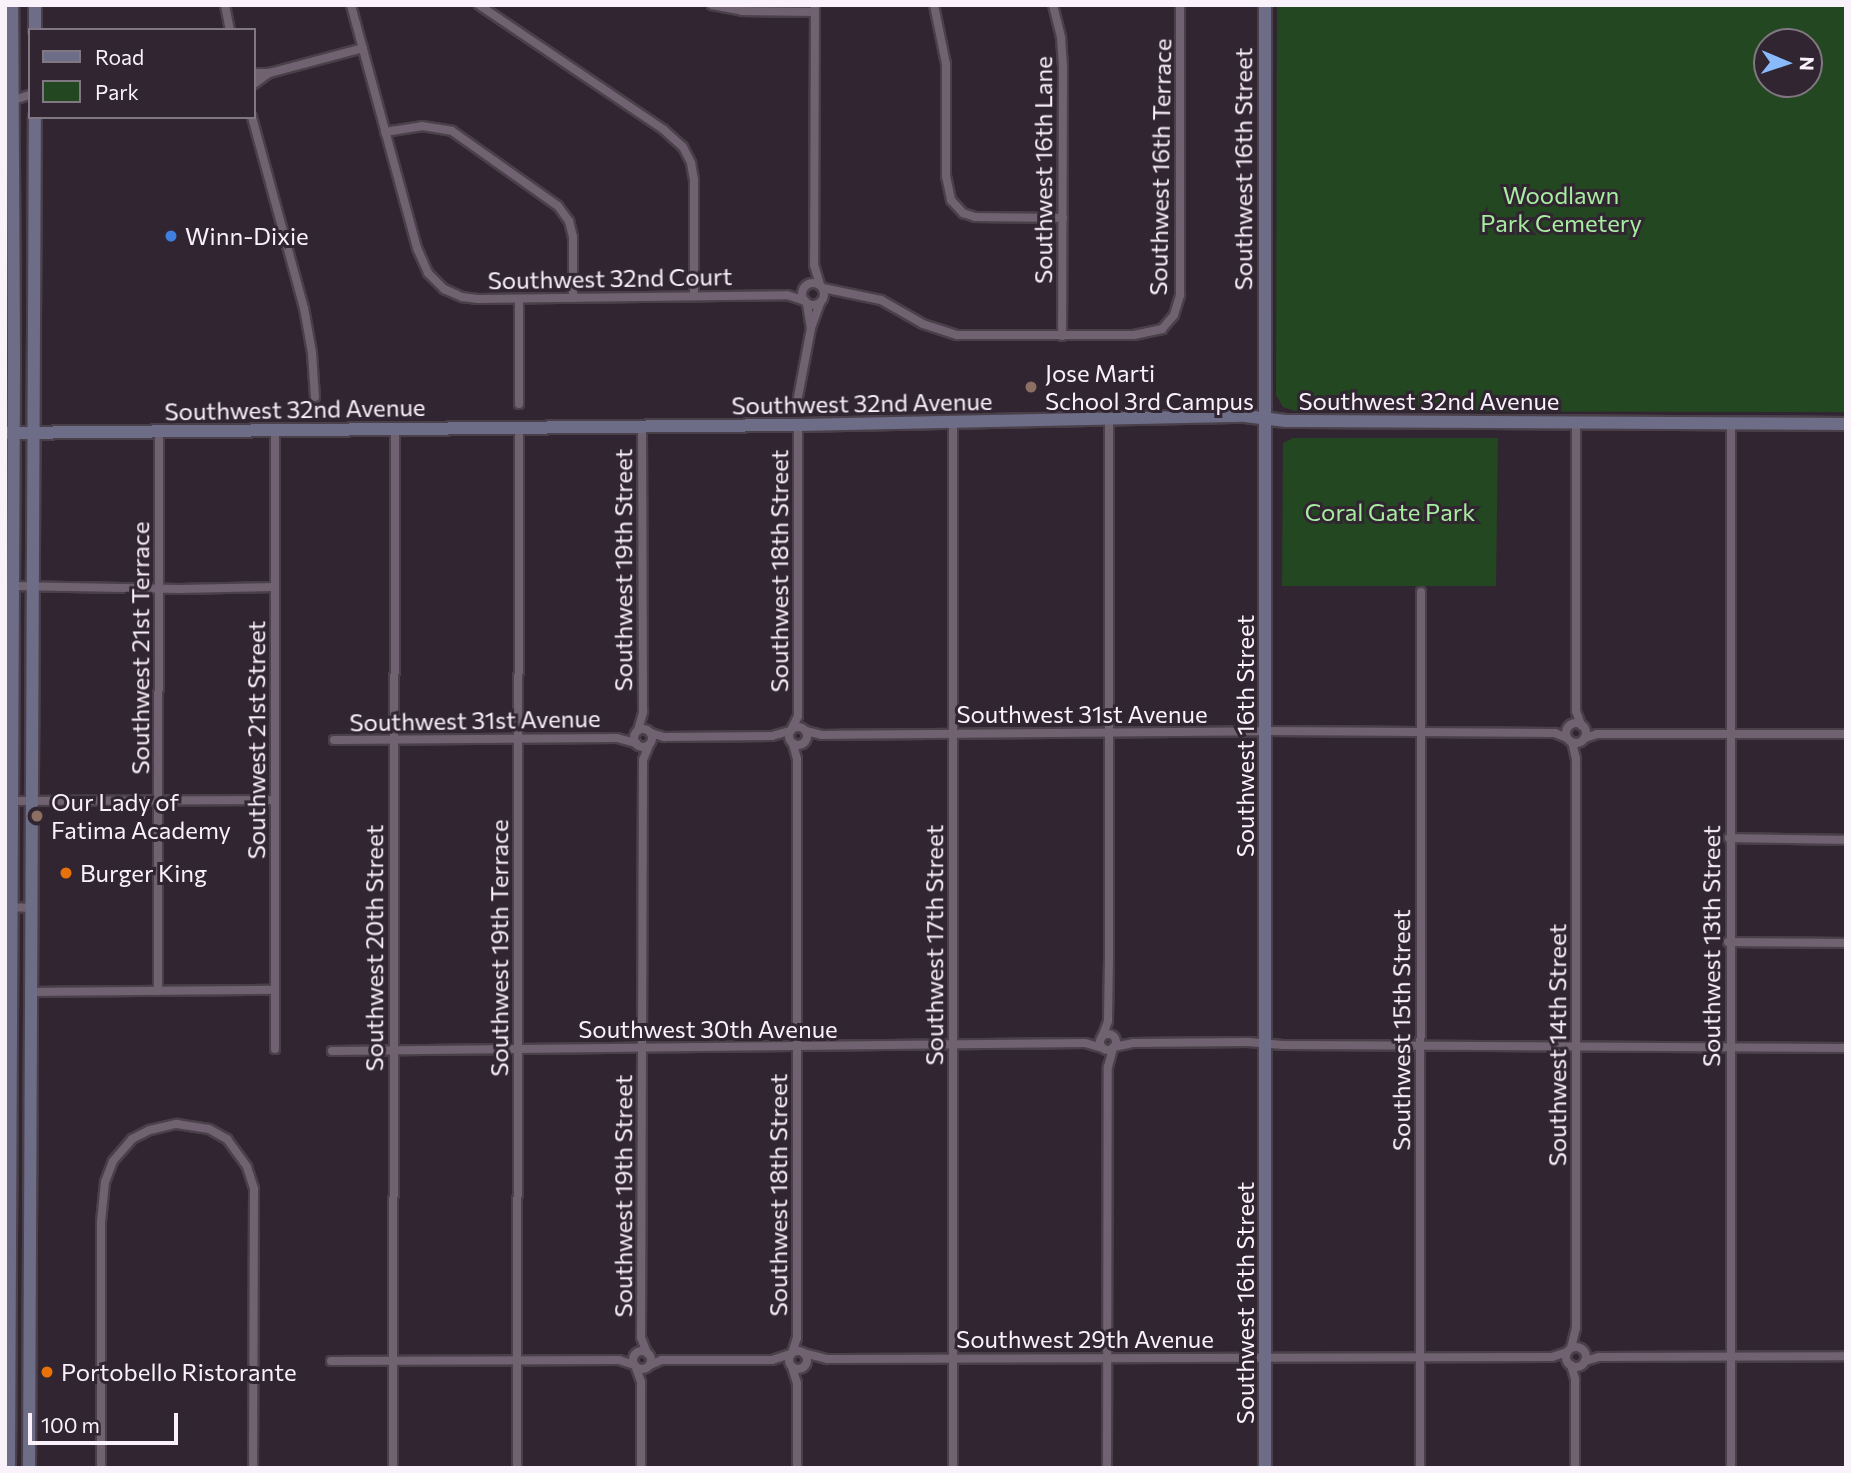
<!DOCTYPE html>
<style>
body{margin:0}
#map{position:relative;width:1851px;height:1473px;overflow:hidden;background:#312532;font-family:Commissioner,sans-serif}
div>[style]{position:absolute}
.green>*{inset:0;background:#234720}
.roads{filter:drop-shadow(2px 0 #4a404a) drop-shadow(-2px 0 #4a404a) drop-shadow(0 2px #4a404a) drop-shadow(0 -2px #4a404a)}
.street>*{height:8px;margin:-4px;padding:0 4px;transform-origin:4px;border-radius:4px;background:#706270}
.street>.ring{margin:-4px;padding:0;box-sizing:content-box;background:none;border:8px solid #706270;border-radius:50%}
.secondary>*{height:12px;margin:-6px;padding:0 6px;transform-origin:6px;border-radius:6px;background:#6e6d88}
.dots>*{width:19px;height:19px;translate:-50% -50%;box-sizing:border-box;border:4px solid #312532;border-radius:50%}
span{translate:-50% -50%;white-space:nowrap;text-align:center;line-height:1.15;-webkit-text-stroke:6px #312532;paint-order:stroke}
.street-label{font-size:24px;color:#faf2fa}
.park-label{font-size:24px;color:#a7eda0}
.poi-label{font-size:24px;color:#faf2fa}
.left{translate:0 -50%;text-align:left}
.frame{position:absolute;inset:0;border:7px solid #faf2fa;pointer-events:none}
.legend{position:absolute;left:28px;top:28px;width:228px;height:91px;box-sizing:border-box;background:#312532;border:2px solid #817782;margin:0;padding:9px 12px;list-style:none;font-size:21px;color:#faf2fa}
.legend li{display:flex;align-items:center;gap:14px;height:35px}
.legend b{width:35px;border:2px solid #817782}
.north{position:absolute;left:1753px;top:28px;width:70px;height:70px;box-sizing:border-box;background:#312532;border:2px solid #817782;border-radius:50%;rotate:92deg;font-size:19px;font-weight:700;line-height:28px;text-align:center;color:#faf2fa}
.north::after{content:'';display:block;margin:auto;width:24px;height:32px;background:#89bafc;clip-path:polygon(50% 0,100% 100%,50% 72%,0 100%)}
.scale{position:absolute;left:28px;top:1413px;width:150px;height:32px;box-sizing:border-box;border:4px solid #faf2fa;border-top:0;padding-left:9px;font-size:21px;line-height:24px;white-space:nowrap;color:#faf2fa;-webkit-text-stroke:5px #312532;paint-order:stroke}
</style>
<div id="map">
<div class="green">
<i style="clip-path:polygon(evenodd,1277px 5px,1846px 5px,1846px 412px,1295px 411px,1283px 407px,1276px 395px,1277px 5px,1767px 42px,1809px 42px,1809px 84px,1767px 84px,1767px 42px)"></i>
<i style="clip-path:polygon(1293px 438px,1498px 438px,1496px 586px,1282px 586px,1283px 443px)"></i>
</div>
<div class="roads">
<div class="street">
<i style="left:225px;top:5px;width:25px;rotate:79deg"></i>
<i style="left:351px;top:5px;width:252px;rotate:74.8deg"></i>
<i style="left:417px;top:248px;width:27px;rotate:66deg"></i>
<i style="left:428px;top:273px;width:23px;rotate:45deg"></i>
<i style="left:444px;top:289px;width:20px;rotate:24deg"></i>
<i style="left:462px;top:297px;width:16px;rotate:7deg"></i>
<i style="left:478px;top:299px;width:309px;rotate:-0.7deg"></i>
<i style="left:787px;top:295px;width:19px;rotate:18deg"></i>
<i style="left:479px;top:5px;width:223px;rotate:34deg"></i>
<i style="left:664px;top:130px;width:25px;rotate:42deg"></i>
<i style="left:683px;top:147px;width:18px;rotate:63deg"></i>
<i style="left:691px;top:163px;width:17px;rotate:80deg"></i>
<i style="left:694px;top:180px;width:116px;rotate:90deg"></i>
<i style="left:712px;top:5px;width:31px;rotate:11deg"></i>
<i style="left:742px;top:11px;width:73px;rotate:0.8deg"></i>
<i style="left:815px;top:5px;width:260px;rotate:90.2deg"></i>
<i style="left:814px;top:265px;width:21px;rotate:73deg"></i>
<i style="left:934px;top:5px;width:60px;rotate:78.5deg"></i>
<i style="left:946px;top:64px;width:112px;rotate:90deg"></i>
<i style="left:946px;top:176px;width:25px;rotate:78deg"></i>
<i style="left:951px;top:200px;width:18px;rotate:47deg"></i>
<i style="left:963px;top:213px;width:13px;rotate:18deg"></i>
<i style="left:975px;top:217px;width:88px;rotate:0.7deg"></i>
<i style="left:1053px;top:5px;width:34px;rotate:76deg"></i>
<i style="left:1061px;top:38px;width:30px;rotate:86deg"></i>
<i style="left:1063px;top:68px;width:268px;rotate:90.2deg"></i>
<i style="left:254px;top:73px;width:15px"></i>
<i style="left:254px;top:84px;width:19px;rotate:-36deg"></i>
<i style="left:269px;top:73px;width:97px;rotate:-14.9deg"></i>
<i style="left:11px;top:101px;width:20px;rotate:-18deg"></i>
<i style="left:252px;top:117px;width:198px;rotate:74.8deg"></i>
<i style="left:304px;top:308px;width:46px;rotate:79.9deg"></i>
<i style="left:312px;top:353px;width:44px;rotate:86.1deg"></i>
<i style="left:385px;top:132px;width:37px;rotate:-9deg"></i>
<i style="left:422px;top:126px;width:30px;rotate:9deg"></i>
<i style="left:452px;top:131px;width:130px;rotate:35.3deg"></i>
<i style="left:558px;top:206px;width:19px;rotate:54deg"></i>
<i style="left:569px;top:221px;width:16px;rotate:76deg"></i>
<i style="left:573px;top:237px;width:61px;rotate:90deg"></i>
<i class="ring" style="left:802px;top:283px;width:14px;height:14px"></i>
<i style="left:823px;top:288px;width:59px;rotate:11.7deg"></i>
<i style="left:881px;top:300px;width:48px;rotate:29.7deg"></i>
<i style="left:923px;top:324px;width:36px;rotate:18deg"></i>
<i style="left:957px;top:335px;width:177px"></i>
<i style="left:1134px;top:335px;width:29px;rotate:-12deg"></i>
<i style="left:1162px;top:329px;width:18px;rotate:-49deg"></i>
<i style="left:1174px;top:315px;width:21px;rotate:-73deg"></i>
<i style="left:1180px;top:295px;width:290px;rotate:-90deg"></i>
<i style="left:519px;top:299px;width:105px;rotate:90deg"></i>
<i style="left:807px;top:304px;width:24px;rotate:81deg"></i>
<i style="left:798px;top:397px;width:70px;rotate:-79.3deg"></i>
<i style="left:811px;top:328px;width:27px;rotate:-70deg"></i>
<i style="left:1576px;top:423px;width:288px;rotate:90deg"></i>
<i style="left:1576px;top:711px;width:15px;rotate:70deg"></i>
<i style="left:1731px;top:423px;width:1045px;rotate:90deg"></i>
<i style="left:12px;top:586px;width:167px;rotate:1deg"></i>
<i style="left:179px;top:589px;width:96px;rotate:-1.2deg"></i>
<i class="ring" style="left:1566px;top:723px;width:12px;height:12px"></i>
<i class="ring" style="left:789px;top:727px;width:10px;height:10px"></i>
<i style="left:792px;top:728px;width:13px;rotate:-63deg"></i>
<i style="left:798px;top:716px;width:291px;rotate:-90deg"></i>
<i class="ring" style="left:634px;top:729px;width:10px;height:10px"></i>
<i style="left:638px;top:730px;width:19px;rotate:-74deg"></i>
<i style="left:643px;top:712px;width:285px;rotate:-90.2deg"></i>
<i style="left:806px;top:731px;width:16px;rotate:14deg"></i>
<i style="left:822px;top:735px;width:444px;rotate:-0.5deg"></i>
<i style="left:1266px;top:731px;width:289px;rotate:0.4deg"></i>
<i style="left:1555px;top:733px;width:13px;rotate:23deg"></i>
<i style="left:651px;top:733px;width:14px;rotate:17deg"></i>
<i style="left:664px;top:737px;width:108px;rotate:-0.5deg"></i>
<i style="left:772px;top:736px;width:19px;rotate:-16deg"></i>
<i style="left:1585px;top:738px;width:13px;rotate:-18deg"></i>
<i style="left:1597px;top:734px;width:249px"></i>
<i style="left:334px;top:740px;width:283px;rotate:-0.4deg"></i>
<i style="left:617px;top:738px;width:20px;rotate:15deg"></i>
<i style="left:11px;top:801px;width:264px;rotate:-0.2deg"></i>
<i style="left:1729px;top:838px;width:117px;rotate:1deg"></i>
<i style="left:5px;top:907px;width:25px;rotate:2deg"></i>
<i style="left:1728px;top:942px;width:118px;rotate:0.5deg"></i>
<i style="left:158px;top:991px;width:559px;rotate:-89.9deg"></i>
<i style="left:30px;top:992px;width:244px;rotate:-0.5deg"></i>
<i class="ring" style="left:1100px;top:1034px;width:8px;height:8px"></i>
<i style="left:1102px;top:1037px;width:17px;rotate:-69deg"></i>
<i style="left:1108px;top:1021px;width:65px;rotate:-89.1deg"></i>
<i style="left:1109px;top:956px;width:537px;rotate:-90deg"></i>
<i style="left:1114px;top:1047px;width:19px;rotate:-12deg"></i>
<i style="left:1133px;top:1043px;width:115px;rotate:-0.5deg"></i>
<i style="left:1248px;top:1042px;width:35px;rotate:5deg"></i>
<i style="left:1283px;top:1045px;width:563px;rotate:0.31deg"></i>
<i style="left:275px;top:1049px;width:618px;rotate:-90deg"></i>
<i style="left:332px;top:1051px;width:753px;rotate:-0.61deg"></i>
<i style="left:1085px;top:1043px;width:18px;rotate:16deg"></i>
<i class="ring" style="left:1566px;top:1347px;width:12px;height:12px"></i>
<i style="left:1571px;top:1348px;width:21px;rotate:-76deg"></i>
<i style="left:1576px;top:1328px;width:569px;rotate:-90deg"></i>
<i style="left:1576px;top:759px;width:17px;rotate:-103deg"></i>
<i class="ring" style="left:789px;top:1351px;width:10px;height:10px"></i>
<i class="ring" style="left:633px;top:1351px;width:10px;height:10px"></i>
<i style="left:647px;top:1353px;width:17px;rotate:-111deg"></i>
<i style="left:641px;top:1337px;width:577px;rotate:-89.8deg"></i>
<i style="left:643px;top:760px;width:16px;rotate:-68deg"></i>
<i style="left:792px;top:1353px;width:16px;rotate:-72deg"></i>
<i style="left:797px;top:1338px;width:579px;rotate:-90deg"></i>
<i style="left:797px;top:759px;width:16px;rotate:-105deg"></i>
<i style="left:804px;top:1353px;width:24px;rotate:15deg"></i>
<i style="left:827px;top:1359px;width:725px;rotate:-0.16deg"></i>
<i style="left:1552px;top:1357px;width:16px;rotate:-18deg"></i>
<i style="left:331px;top:1361px;width:288px;rotate:-0.2deg"></i>
<i style="left:619px;top:1360px;width:16px;rotate:18deg"></i>
<i style="left:1585px;top:1361px;width:15px;rotate:-16deg"></i>
<i style="left:1599px;top:1357px;width:247px;rotate:-0.2deg"></i>
<i style="left:650px;top:1365px;width:13px;rotate:-23deg"></i>
<i style="left:662px;top:1360px;width:110px"></i>
<i style="left:772px;top:1360px;width:19px;rotate:-18deg"></i>
<i style="left:1571px;top:1365px;width:15px;rotate:74deg"></i>
<i style="left:1575px;top:1379px;width:89px;rotate:90deg"></i>
<i style="left:792px;top:1367px;width:17px;rotate:73deg"></i>
<i style="left:797px;top:1383px;width:85px;rotate:90deg"></i>
<i style="left:636px;top:1368px;width:15px;rotate:70deg"></i>
<i style="left:641px;top:1382px;width:86px;rotate:90deg"></i>
<i style="left:101px;top:1468px;width:246px;rotate:-90deg"></i>
<i style="left:101px;top:1222px;width:40px;rotate:-84.3deg"></i>
<i style="left:105px;top:1182px;width:22px;rotate:-69deg"></i>
<i style="left:113px;top:1161px;width:29px;rotate:-49deg"></i>
<i style="left:132px;top:1139px;width:20px;rotate:-27deg"></i>
<i style="left:150px;top:1130px;width:28px;rotate:-13deg"></i>
<i style="left:177px;top:1124px;width:32px;rotate:9deg"></i>
<i style="left:209px;top:1129px;width:21px;rotate:29deg"></i>
<i style="left:227px;top:1139px;width:34px;rotate:54deg"></i>
<i style="left:247px;top:1167px;width:23px;rotate:72deg"></i>
<i style="left:254px;top:1189px;width:279px;rotate:90.2deg"></i>
<i style="left:393px;top:1468px;width:1039px;rotate:-89.89deg"></i>
<i style="left:517px;top:1468px;width:1040px;rotate:-89.89deg"></i>
<i style="left:953px;top:1468px;width:1046px;rotate:-90deg"></i>
<i style="left:1107px;top:1468px;width:401px;rotate:-89.9deg"></i>
<i style="left:1108px;top:1067px;width:20px;rotate:-75deg"></i>
<i style="left:1420px;top:1468px;width:876px;rotate:-89.93deg"></i>
</div>
<div class="secondary">
<i style="left:1265px;top:5px;width:1463px;rotate:90deg"></i>
<i style="left:35px;top:30px;width:25px;rotate:-90deg"></i>
<i style="left:5px;top:433px;width:793px;rotate:-0.58deg"></i>
<i style="left:798px;top:425px;width:447px;rotate:-1.2deg"></i>
<i style="left:1245px;top:416px;width:41px;rotate:7deg"></i>
<i style="left:1286px;top:421px;width:560px;rotate:0.31deg"></i>
<i style="left:9px;top:1468px;width:1113px;rotate:-89.74deg"></i>
<i style="left:14px;top:355px;width:350px;rotate:-90.3deg"></i>
<i style="left:29px;top:1468px;width:1351px;rotate:-89.75deg"></i>
</div>
</div>
<div class="dots">
<i style="left:171px;top:236px;background:#3f7fe0"></i>
<i style="left:1031px;top:387px;background:#8d6e63"></i>
<i style="left:37px;top:816px;background:#8d6e63"></i>
<i style="left:66px;top:873px;background:#e8710a"></i>
<i style="left:47px;top:1372px;background:#e8710a"></i>
</div>
<div class="street-label">
<span style="left:1160px;top:167px;rotate:-89deg">Southwest 16th Terrace</span>
<span style="left:1243px;top:169px;rotate:-90deg">Southwest 16th Street</span>
<span style="left:1043px;top:170px;rotate:-90deg">Southwest 16th Lane</span>
<span style="left:610px;top:278px;rotate:-1deg">Southwest 32nd Court</span>
<span style="left:1429px;top:401px">Southwest 32nd Avenue</span>
<span style="left:862px;top:403px;rotate:-1deg">Southwest 32nd Avenue</span>
<span style="left:295px;top:409px;rotate:-1deg">Southwest 32nd Avenue</span>
<span style="left:623px;top:570px;rotate:-90deg">Southwest 19th Street</span>
<span style="left:779px;top:571px;rotate:-90deg">Southwest 18th Street</span>
<span style="left:140px;top:648px;rotate:-90deg">Southwest 21st Terrace</span>
<span style="left:1082px;top:714px">Southwest 31st Avenue</span>
<span style="left:475px;top:720px;rotate:-1deg">Southwest 31st Avenue</span>
<span style="left:1245px;top:736px;rotate:-90deg">Southwest 16th Street</span>
<span style="left:256px;top:740px;rotate:-90deg">Southwest 21st Street</span>
<span style="left:934px;top:945px;rotate:-90deg">Southwest 17th Street</span>
<span style="left:1711px;top:946px;rotate:-90deg">Southwest 13th Street</span>
<span style="left:374px;top:948px;rotate:-90deg">Southwest 20th Street</span>
<span style="left:499px;top:948px;rotate:-90deg">Southwest 19th Terrace</span>
<span style="left:708px;top:1029px">Southwest 30th Avenue</span>
<span style="left:1401px;top:1030px;rotate:-90deg">Southwest 15th Street</span>
<span style="left:1557px;top:1045px;rotate:-90deg">Southwest 14th Street</span>
<span style="left:778px;top:1195px;rotate:-90deg">Southwest 18th Street</span>
<span style="left:623px;top:1196px;rotate:-90deg">Southwest 19th Street</span>
<span style="left:1245px;top:1303px;rotate:-90deg">Southwest 16th Street</span>
<span style="left:1085px;top:1339px">Southwest 29th Avenue</span>
</div>
<div class="park-label">
<span style="left:1561px;top:209px">Woodlawn<br>Park Cemetery</span>
<span style="left:1390px;top:512px">Coral Gate Park</span>
</div>
<div class="poi-label">
<span class="left" style="left:185px;top:236px">Winn-Dixie</span>
<span class="left" style="left:1045px;top:387px">Jose Marti<br>School 3rd Campus</span>
<span class="left" style="left:51px;top:816px">Our Lady of<br>Fatima Academy</span>
<span class="left" style="left:80px;top:873px">Burger King</span>
<span class="left" style="left:61px;top:1372px">Portobello Ristorante</span>
</div>
<div class="frame"></div>
<ul class="legend">
<li><b style="height:9px;background:#6e6d88"></b>Road</li>
<li><b style="height:19px;background:#234720"></b>Park</li>
</ul>
<div class="north">N</div>
<div class="scale">100 m</div>
</div>
